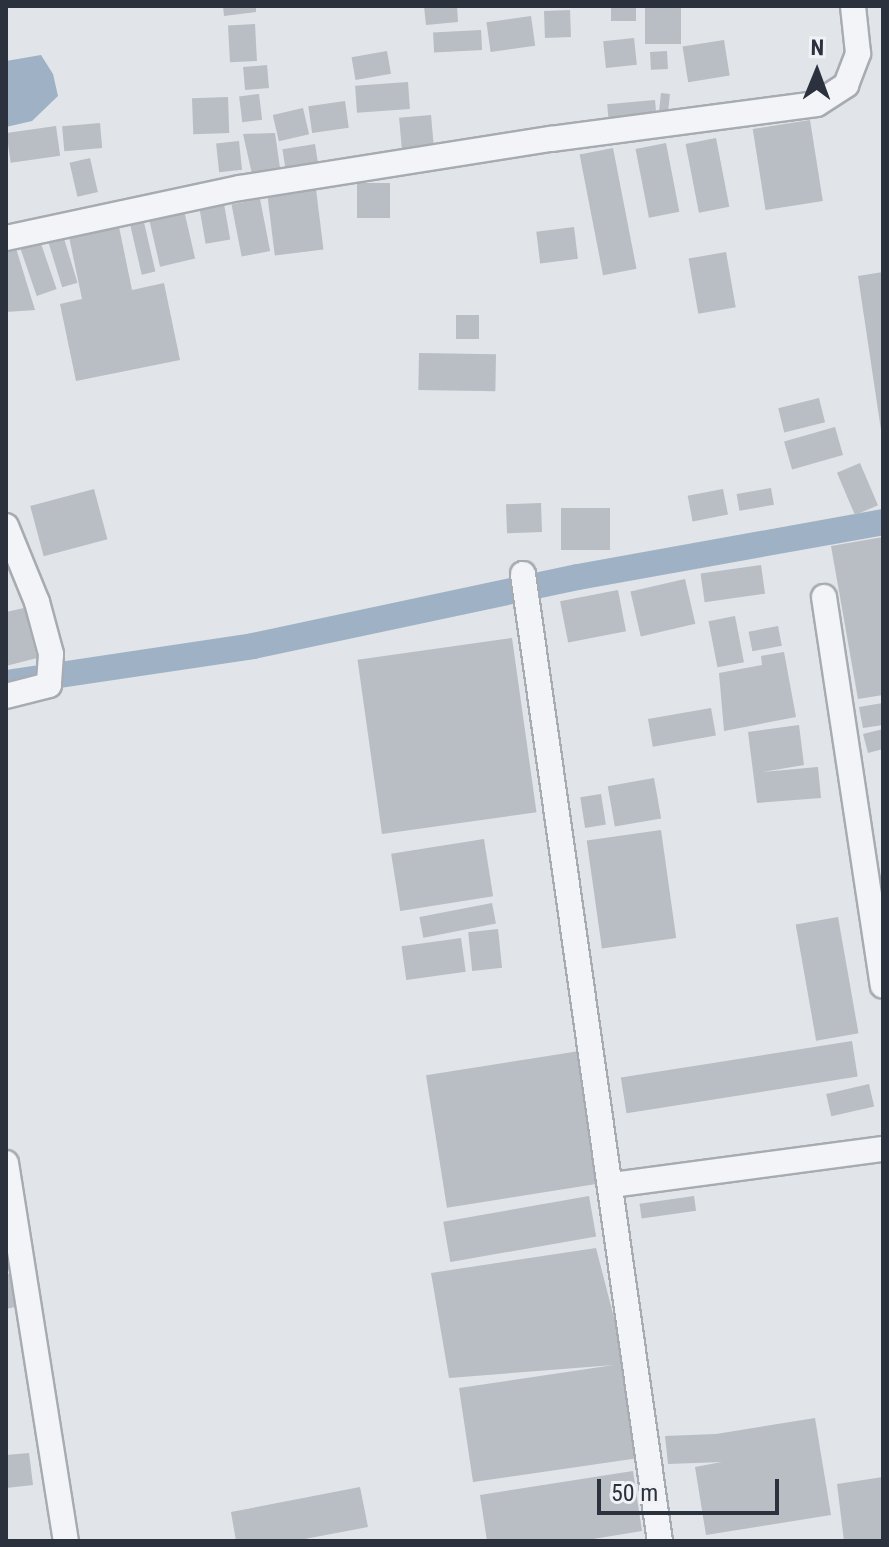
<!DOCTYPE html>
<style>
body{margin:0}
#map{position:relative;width:889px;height:1547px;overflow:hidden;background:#e1e4e8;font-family:"Roboto Condensed",sans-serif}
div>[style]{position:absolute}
.water>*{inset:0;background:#9fb1c5}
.canal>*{height:26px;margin:-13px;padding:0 13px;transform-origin:13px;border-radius:13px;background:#9fb1c5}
.building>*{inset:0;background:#b9bdc4;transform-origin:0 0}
.roads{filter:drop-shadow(2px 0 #a7abb2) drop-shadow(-2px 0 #a7abb2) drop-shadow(0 2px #a7abb2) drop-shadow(0 -2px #a7abb2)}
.minor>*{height:24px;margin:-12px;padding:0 12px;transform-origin:12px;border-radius:12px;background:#f3f4f7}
span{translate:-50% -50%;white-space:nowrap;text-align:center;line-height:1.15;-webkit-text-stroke:6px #f0f2f6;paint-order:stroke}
.frame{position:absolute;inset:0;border:8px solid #2b323e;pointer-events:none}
.north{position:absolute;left:777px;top:32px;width:80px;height:80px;-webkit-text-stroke:6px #f0f2f6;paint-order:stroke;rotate:1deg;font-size:22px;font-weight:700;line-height:32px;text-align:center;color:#2b323e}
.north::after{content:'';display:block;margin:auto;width:28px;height:36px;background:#2b323e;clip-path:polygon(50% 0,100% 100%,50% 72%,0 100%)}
.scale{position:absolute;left:597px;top:1479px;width:182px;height:36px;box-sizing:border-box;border:4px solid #2b323e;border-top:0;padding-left:10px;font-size:24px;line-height:28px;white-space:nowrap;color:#2b323e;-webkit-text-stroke:6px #f0f2f6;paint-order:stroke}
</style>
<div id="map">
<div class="water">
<i style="clip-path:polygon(41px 55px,53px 74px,58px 96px,32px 121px,6px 127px,6px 61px)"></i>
</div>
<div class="canal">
<i style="left:6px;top:683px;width:250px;rotate:-8.5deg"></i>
<i style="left:253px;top:646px;width:332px;rotate:-12deg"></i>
<i style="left:578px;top:577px;width:310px;rotate:-10.2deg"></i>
</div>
<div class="building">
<i style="clip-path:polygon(223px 6px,256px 6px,256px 12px,224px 16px)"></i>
<i style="clip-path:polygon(424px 6px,457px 6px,458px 22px,426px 25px)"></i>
<i style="left:611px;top:6px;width:25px;height:15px"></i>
<i style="left:645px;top:6px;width:36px;height:38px"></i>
<i style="left:570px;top:10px;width:27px;height:26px;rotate:88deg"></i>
<i style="left:531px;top:16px;width:30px;height:45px;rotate:82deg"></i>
<i style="left:255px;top:24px;width:37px;height:27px;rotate:87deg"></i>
<i style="left:481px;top:30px;width:20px;height:48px;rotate:87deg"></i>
<i style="left:634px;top:38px;width:27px;height:31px;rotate:84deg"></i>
<i style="left:724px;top:40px;width:36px;height:42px;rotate:81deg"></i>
<i style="left:387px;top:51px;width:23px;height:36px;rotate:80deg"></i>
<i style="left:667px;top:51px;width:18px;height:17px;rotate:87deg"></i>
<i style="left:267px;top:65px;width:23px;height:24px;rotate:85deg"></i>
<i style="left:408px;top:82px;width:27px;height:53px;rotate:86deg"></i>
<i style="left:661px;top:93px;width:9px;height:26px;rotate:6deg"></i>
<i style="left:259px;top:94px;width:26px;height:20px;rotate:83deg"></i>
<i style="left:228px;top:97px;width:36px;height:36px;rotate:88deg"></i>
<i style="left:655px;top:100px;width:23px;height:48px;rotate:85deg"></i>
<i style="left:345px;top:101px;width:27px;height:37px;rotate:82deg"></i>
<i style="left:303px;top:108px;width:27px;height:31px;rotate:77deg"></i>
<i style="left:431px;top:115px;width:33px;height:32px;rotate:85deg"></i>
<i style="left:810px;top:120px;width:82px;height:58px;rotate:81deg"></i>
<i style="left:100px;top:123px;width:25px;height:38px;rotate:85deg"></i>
<i style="left:56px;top:126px;width:30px;height:50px;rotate:82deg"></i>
<i style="clip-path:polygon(275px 133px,280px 168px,252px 174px,243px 134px)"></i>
<i style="left:716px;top:138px;width:70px;height:31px;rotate:79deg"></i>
<i style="left:239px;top:141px;width:29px;height:23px;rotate:84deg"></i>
<i style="left:666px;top:143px;width:70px;height:31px;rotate:79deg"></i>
<i style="left:315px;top:144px;width:19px;height:33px;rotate:81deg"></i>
<i style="left:613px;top:148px;width:123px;height:34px;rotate:79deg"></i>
<i style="left:90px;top:158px;width:35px;height:21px;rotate:77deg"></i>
<i style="left:390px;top:183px;width:35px;height:33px;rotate:90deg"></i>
<i style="left:316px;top:189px;width:61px;height:49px;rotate:83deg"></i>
<i style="left:260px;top:199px;width:53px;height:29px;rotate:79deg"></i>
<i style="left:224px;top:204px;width:36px;height:25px;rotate:80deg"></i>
<i style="left:183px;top:206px;width:54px;height:36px;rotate:77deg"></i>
<i style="left:143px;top:218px;width:55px;height:14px;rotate:77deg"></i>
<i style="clip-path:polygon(118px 222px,132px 290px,164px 283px,180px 360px,76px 381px,60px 304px,82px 299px,68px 232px)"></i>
<i style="left:574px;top:227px;width:32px;height:38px;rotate:83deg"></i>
<i style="left:62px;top:232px;width:53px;height:16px;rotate:73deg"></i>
<i style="left:39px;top:238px;width:54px;height:21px;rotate:71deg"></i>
<i style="clip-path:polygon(15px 245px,35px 310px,6px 312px,6px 246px)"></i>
<i style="left:726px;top:252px;width:56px;height:38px;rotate:80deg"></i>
<i style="clip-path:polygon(883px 272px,883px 430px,881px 430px,858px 276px)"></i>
<i style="left:456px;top:315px;width:23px;height:24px"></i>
<i style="left:419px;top:353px;width:77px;height:37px;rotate:1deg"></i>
<i style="left:819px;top:398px;width:25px;height:42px;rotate:76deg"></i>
<i style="left:835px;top:427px;width:29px;height:53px;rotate:74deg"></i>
<i style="left:860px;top:463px;width:46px;height:25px;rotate:67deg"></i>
<i style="left:771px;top:488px;width:17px;height:35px;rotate:80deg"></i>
<i style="left:94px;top:489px;width:52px;height:66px;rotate:75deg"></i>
<i style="left:723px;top:489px;width:26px;height:36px;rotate:79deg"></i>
<i style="left:541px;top:503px;width:29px;height:35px;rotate:88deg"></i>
<i style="left:561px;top:508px;width:49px;height:42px"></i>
<i style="clip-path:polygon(883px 537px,883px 695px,858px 699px,831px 546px)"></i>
<i style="left:761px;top:565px;width:29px;height:61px;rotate:82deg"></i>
<i style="left:685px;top:579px;width:46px;height:56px;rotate:77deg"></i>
<i style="left:618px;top:590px;width:42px;height:59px;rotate:79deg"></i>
<i style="clip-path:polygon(24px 608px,37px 658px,6px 666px,6px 612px)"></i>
<i style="left:735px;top:616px;width:47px;height:27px;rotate:79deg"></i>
<i style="left:778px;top:626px;width:20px;height:30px;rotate:79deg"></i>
<i style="left:512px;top:638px;width:176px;height:156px;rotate:82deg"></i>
<i style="clip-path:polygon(784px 652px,796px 717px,724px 731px,719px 673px,762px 665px,761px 656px)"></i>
<i style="clip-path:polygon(883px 703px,883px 725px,863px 728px,859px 707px)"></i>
<i style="left:711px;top:708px;width:28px;height:64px;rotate:80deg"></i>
<i style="clip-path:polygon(799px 725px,804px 765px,762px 772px,818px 767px,821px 798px,757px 803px,748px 732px)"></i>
<i style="clip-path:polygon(883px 729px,883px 749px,868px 753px,863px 734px)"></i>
<i style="left:654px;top:778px;width:41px;height:47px;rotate:80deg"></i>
<i style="left:601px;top:794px;width:31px;height:21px;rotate:81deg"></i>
<i style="left:661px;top:830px;width:109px;height:75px;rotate:82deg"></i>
<i style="left:484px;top:839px;width:58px;height:94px;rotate:81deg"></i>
<i style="left:492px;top:903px;width:21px;height:74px;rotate:79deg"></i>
<i style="left:838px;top:917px;width:118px;height:43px;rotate:80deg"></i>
<i style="left:498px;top:929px;width:39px;height:30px;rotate:84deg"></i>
<i style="left:461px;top:938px;width:34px;height:60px;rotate:82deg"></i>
<i style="left:852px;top:1041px;width:36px;height:234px;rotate:81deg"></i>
<i style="left:586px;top:1050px;width:134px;height:162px;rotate:81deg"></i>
<i style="left:869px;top:1084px;width:23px;height:44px;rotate:77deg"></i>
<i style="left:589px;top:1196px;width:41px;height:148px;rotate:80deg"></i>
<i style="left:694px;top:1196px;width:15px;height:55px;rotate:82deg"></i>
<i style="clip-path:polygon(596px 1248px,626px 1364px,639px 1458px,473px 1482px,459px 1388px,614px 1365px,449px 1378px,431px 1273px)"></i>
<i style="clip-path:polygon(6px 1274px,10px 1274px,15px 1307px,6px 1309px)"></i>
<i style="clip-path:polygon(815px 1418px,831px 1515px,706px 1535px,695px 1467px,722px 1462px,668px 1464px,665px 1436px,716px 1434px)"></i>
<i style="clip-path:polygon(29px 1453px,33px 1485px,6px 1488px,6px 1455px)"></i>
<i style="clip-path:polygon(633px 1471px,642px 1531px,581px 1541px,487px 1541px,480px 1495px)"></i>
<i style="clip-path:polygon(883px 1477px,883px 1541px,844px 1541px,837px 1484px)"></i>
<i style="clip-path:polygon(360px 1487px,368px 1527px,294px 1541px,236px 1541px,231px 1512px)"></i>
</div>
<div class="roads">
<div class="minor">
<i style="left:6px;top:238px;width:239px;rotate:-12.1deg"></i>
<i style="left:240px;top:188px;width:315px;rotate:-9deg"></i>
<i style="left:551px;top:139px;width:268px;rotate:-7.5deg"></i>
<i style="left:817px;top:104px;width:35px;rotate:-33deg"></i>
<i style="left:846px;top:85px;width:34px;rotate:-69deg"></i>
<i style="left:858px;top:53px;width:47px;rotate:-96.1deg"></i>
<i style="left:6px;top:526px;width:82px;rotate:67.8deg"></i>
<i style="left:37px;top:602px;width:54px;rotate:74.9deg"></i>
<i style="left:51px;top:654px;width:31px;rotate:94deg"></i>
<i style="left:49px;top:685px;width:44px;rotate:165.7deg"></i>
<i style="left:523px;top:574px;width:977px;rotate:81.94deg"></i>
<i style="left:824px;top:597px;width:393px;rotate:81.4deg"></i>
<i style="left:6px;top:1163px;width:383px;rotate:81deg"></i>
<i style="left:612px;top:1185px;width:273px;rotate:-7.6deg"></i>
</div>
</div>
<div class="frame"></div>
<div class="north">N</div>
<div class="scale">50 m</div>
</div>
